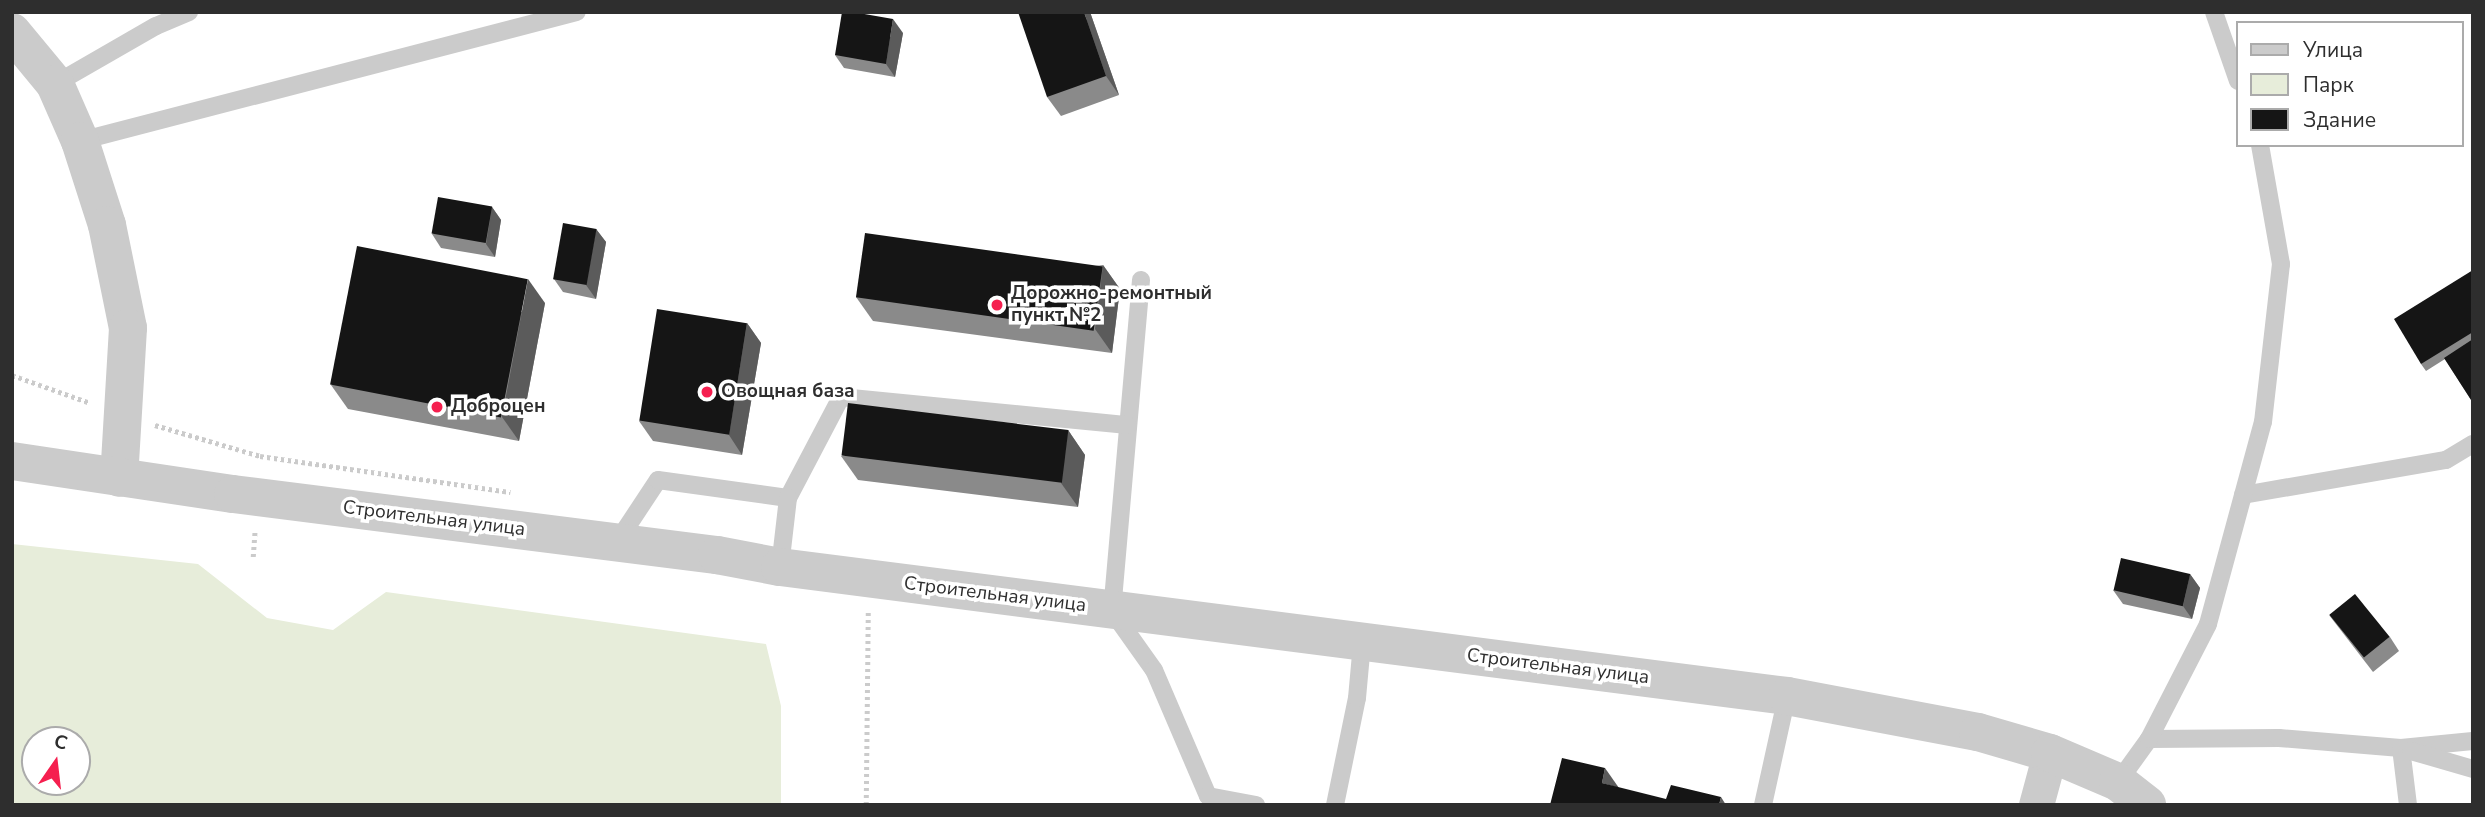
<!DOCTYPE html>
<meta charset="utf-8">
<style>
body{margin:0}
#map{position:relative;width:2485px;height:817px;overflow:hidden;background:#fff;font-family:"Nunito Sans",sans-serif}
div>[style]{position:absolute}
.green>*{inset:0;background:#e7edda}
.path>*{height:4.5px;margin-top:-2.25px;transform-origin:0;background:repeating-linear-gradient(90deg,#cbcbcb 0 3.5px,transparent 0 7px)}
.service>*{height:18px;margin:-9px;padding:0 9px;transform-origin:9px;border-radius:9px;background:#cbcbcb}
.minor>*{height:35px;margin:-17.5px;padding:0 17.5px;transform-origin:17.5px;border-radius:17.5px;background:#cbcbcb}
.tertiary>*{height:38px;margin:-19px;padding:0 19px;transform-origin:19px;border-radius:19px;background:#cbcbcb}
.wall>*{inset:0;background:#8a8a8a}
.shaded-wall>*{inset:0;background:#5b5b5b}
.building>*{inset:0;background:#151515;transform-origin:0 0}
.dots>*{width:19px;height:19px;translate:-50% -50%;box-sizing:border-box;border:4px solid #fff;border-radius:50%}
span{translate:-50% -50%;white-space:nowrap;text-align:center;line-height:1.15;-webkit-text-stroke:7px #fff;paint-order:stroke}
.poi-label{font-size:19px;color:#2e2e2e;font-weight:700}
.left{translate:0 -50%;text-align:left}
.street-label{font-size:19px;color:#2e2e2e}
.frame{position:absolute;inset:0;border:14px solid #2e2e2e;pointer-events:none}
.legend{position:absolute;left:2236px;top:21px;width:228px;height:126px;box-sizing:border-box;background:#fff;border:2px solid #ababab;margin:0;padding:9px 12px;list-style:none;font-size:21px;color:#2e2e2e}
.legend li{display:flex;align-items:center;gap:14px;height:35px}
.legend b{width:35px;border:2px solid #ababab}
.north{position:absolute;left:21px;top:726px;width:70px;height:70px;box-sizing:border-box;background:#fff;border:2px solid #ababab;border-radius:50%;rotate:14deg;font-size:19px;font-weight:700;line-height:28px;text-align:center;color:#2e2e2e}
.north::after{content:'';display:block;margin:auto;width:24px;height:32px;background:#f51f4f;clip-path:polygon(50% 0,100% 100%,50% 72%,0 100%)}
</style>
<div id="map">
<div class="green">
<i style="clip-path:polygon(evenodd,12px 544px,198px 564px,267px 618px,333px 630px,386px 592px,766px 644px,781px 706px,781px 805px,12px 805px,12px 544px,35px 740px,77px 740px,77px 782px,35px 782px,35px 740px)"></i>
</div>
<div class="path">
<i style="left:12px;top:375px;width:83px;rotate:19.7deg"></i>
<i style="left:155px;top:425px;width:109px;rotate:16.4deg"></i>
<i style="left:260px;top:456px;width:253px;rotate:8.2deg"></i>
<i style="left:253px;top:557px;width:27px;rotate:-86deg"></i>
<i style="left:866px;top:805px;width:195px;rotate:-89.4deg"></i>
</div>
<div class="service">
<i style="left:2214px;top:12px;width:73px;rotate:70.8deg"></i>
<i style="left:55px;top:84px;width:116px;rotate:-29.9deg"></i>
<i style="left:156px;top:26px;width:36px;rotate:-23deg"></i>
<i style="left:80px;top:141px;width:513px;rotate:-14.55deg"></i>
<i style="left:1141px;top:280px;width:332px;rotate:95deg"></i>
<i style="left:1112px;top:611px;width:72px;rotate:54.6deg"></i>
<i style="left:1154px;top:670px;width:137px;rotate:66.8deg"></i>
<i style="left:1208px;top:796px;width:49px;rotate:10.6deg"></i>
<i style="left:2243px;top:495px;width:206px;rotate:-9.8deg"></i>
<i style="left:2446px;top:460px;width:31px;rotate:-31deg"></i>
<i style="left:788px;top:498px;width:114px;rotate:-62.3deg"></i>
<i style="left:841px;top:397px;width:288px;rotate:5.6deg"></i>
<i style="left:617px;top:542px;width:74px;rotate:-56.5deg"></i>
<i style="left:658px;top:480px;width:131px;rotate:7.9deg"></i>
<i style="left:788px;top:498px;width:69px;rotate:96.6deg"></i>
<i style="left:2149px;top:739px;width:130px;rotate:-0.4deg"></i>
<i style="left:2279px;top:738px;width:122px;rotate:4.7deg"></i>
<i style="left:2401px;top:748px;width:72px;rotate:-5.6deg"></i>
<i style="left:2401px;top:748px;width:57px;rotate:83deg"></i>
<i style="left:2411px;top:751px;width:65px;rotate:16.2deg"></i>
<i style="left:2118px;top:782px;width:53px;rotate:-54.2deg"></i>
<i style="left:2149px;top:739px;width:129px;rotate:-62.8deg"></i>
<i style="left:2208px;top:624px;width:209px;rotate:-74.8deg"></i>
<i style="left:2263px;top:422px;width:159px;rotate:-83.5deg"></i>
<i style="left:2281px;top:264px;width:121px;rotate:-100deg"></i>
<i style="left:1335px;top:805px;width:109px;rotate:-78.4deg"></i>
<i style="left:1357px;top:698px;width:55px;rotate:-84.8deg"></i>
<i style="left:1763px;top:805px;width:112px;rotate:-77.6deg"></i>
</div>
<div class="minor">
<i style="left:2036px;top:805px;width:54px;rotate:-74.9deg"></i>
</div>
<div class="tertiary">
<i style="left:12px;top:32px;width:67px;rotate:50.4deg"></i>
<i style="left:55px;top:84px;width:62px;rotate:66.3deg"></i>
<i style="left:80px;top:141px;width:88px;rotate:72.2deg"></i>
<i style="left:107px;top:225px;width:105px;rotate:78.5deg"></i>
<i style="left:128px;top:328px;width:150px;rotate:93.4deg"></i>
<i style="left:12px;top:461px;width:223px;rotate:8.5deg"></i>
<i style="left:233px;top:494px;width:488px;rotate:7.2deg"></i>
<i style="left:717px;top:555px;width:64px;rotate:10.8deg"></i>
<i style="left:780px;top:567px;width:1015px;rotate:7.3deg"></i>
<i style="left:1787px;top:696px;width:194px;rotate:10.7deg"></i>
<i style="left:1978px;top:732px;width:75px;rotate:16.3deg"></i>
<i style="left:2050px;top:753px;width:74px;rotate:23.1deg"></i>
<i style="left:2118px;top:782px;width:37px;rotate:38deg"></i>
</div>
<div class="wall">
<i style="clip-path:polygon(1090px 12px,1119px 95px,1061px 116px,1047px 97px)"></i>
<i style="clip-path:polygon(903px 33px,895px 77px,844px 68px,835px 55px)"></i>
<i style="clip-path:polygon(492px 207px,501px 220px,495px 257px,441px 248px,432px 234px)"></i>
<i style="clip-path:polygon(596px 229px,606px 242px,596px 299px,563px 292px,554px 279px)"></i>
<i style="clip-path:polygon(1103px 265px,1120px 289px,1112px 353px,873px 321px,856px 297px)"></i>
<i style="clip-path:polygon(2473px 270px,2473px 403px,2445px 359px,2426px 371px,2421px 364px)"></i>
<i style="clip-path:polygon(545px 303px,519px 441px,348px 409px,331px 385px)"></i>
<i style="clip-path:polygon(747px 323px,761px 343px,742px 455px,653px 441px,639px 421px)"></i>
<i style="clip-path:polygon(1068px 430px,1085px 455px,1078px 507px,858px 480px,841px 456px)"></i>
<i style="clip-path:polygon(2190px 574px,2200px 588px,2192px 619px,2123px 604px,2113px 590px)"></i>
<i style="clip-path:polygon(2329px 615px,2390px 637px,2399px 651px,2373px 672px)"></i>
</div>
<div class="shaded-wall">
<i style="clip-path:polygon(1084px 12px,1090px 12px,1119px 95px,1106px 76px)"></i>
<i style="clip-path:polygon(893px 19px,903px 33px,895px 77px,886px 64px)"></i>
<i style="clip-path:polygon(492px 207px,501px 220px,495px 257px,486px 244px)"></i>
<i style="clip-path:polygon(596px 229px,606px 242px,596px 299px,586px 285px)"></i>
<i style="clip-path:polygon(1103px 265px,1120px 289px,1112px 353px,1095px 329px)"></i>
<i style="clip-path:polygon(528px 279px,545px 303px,519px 441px,502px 417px)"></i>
<i style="clip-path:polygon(747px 323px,761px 343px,742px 455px,729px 435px)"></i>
<i style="clip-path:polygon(1068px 430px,1085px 455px,1078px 507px,1061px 483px)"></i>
<i style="clip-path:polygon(2190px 574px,2200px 588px,2192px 619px,2183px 606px)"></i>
<i style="clip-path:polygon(1605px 768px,1619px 788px,1602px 783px)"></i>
<i style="clip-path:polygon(1721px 797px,1726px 805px,1719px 805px)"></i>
</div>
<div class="building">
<i style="clip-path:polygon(842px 12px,853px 12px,893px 19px,886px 64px,835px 55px)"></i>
<i style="clip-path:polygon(1018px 12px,1084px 12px,1106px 76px,1047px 97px)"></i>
<i style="left:438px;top:197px;width:55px;height:37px;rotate:10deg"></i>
<i style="left:563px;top:223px;width:34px;height:57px;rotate:10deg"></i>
<i style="left:865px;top:233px;width:240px;height:65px;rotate:8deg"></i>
<i style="left:357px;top:246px;width:174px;height:141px;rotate:11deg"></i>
<i style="clip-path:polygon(2473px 270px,2473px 332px,2421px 364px,2394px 319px)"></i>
<i style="left:657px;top:309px;width:91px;height:113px;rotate:9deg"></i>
<i style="clip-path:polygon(2473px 339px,2473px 403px,2444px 358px)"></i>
<i style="left:848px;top:403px;width:222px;height:53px;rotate:7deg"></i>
<i style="left:2121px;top:558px;width:71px;height:33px;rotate:13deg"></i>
<i style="left:2355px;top:594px;width:55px;height:33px;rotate:51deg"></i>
<i style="clip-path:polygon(1562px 758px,1605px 768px,1602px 783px,1666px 799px,1671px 785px,1721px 797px,1719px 805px,1550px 805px)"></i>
</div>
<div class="dots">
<i style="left:997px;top:305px;background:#f51f4f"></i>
<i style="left:707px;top:392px;background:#f51f4f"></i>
<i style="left:437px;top:407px;background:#f51f4f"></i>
</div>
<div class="poi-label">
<span class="left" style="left:1011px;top:305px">Дорожно-ремонтный<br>пункт №2</span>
<span class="left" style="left:721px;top:392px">Овощная база</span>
<span class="left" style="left:451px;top:407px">Доброцен</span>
</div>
<div class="street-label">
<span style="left:434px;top:519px;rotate:7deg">Строительная улица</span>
<span style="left:995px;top:595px;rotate:7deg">Строительная улица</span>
<span style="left:1558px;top:667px;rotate:7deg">Строительная улица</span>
</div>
<div class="frame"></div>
<ul class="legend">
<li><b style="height:9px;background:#cbcbcb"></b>Улица</li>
<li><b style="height:19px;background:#e7edda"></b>Парк</li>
<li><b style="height:19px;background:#151515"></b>Здание</li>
</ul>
<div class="north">С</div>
</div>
